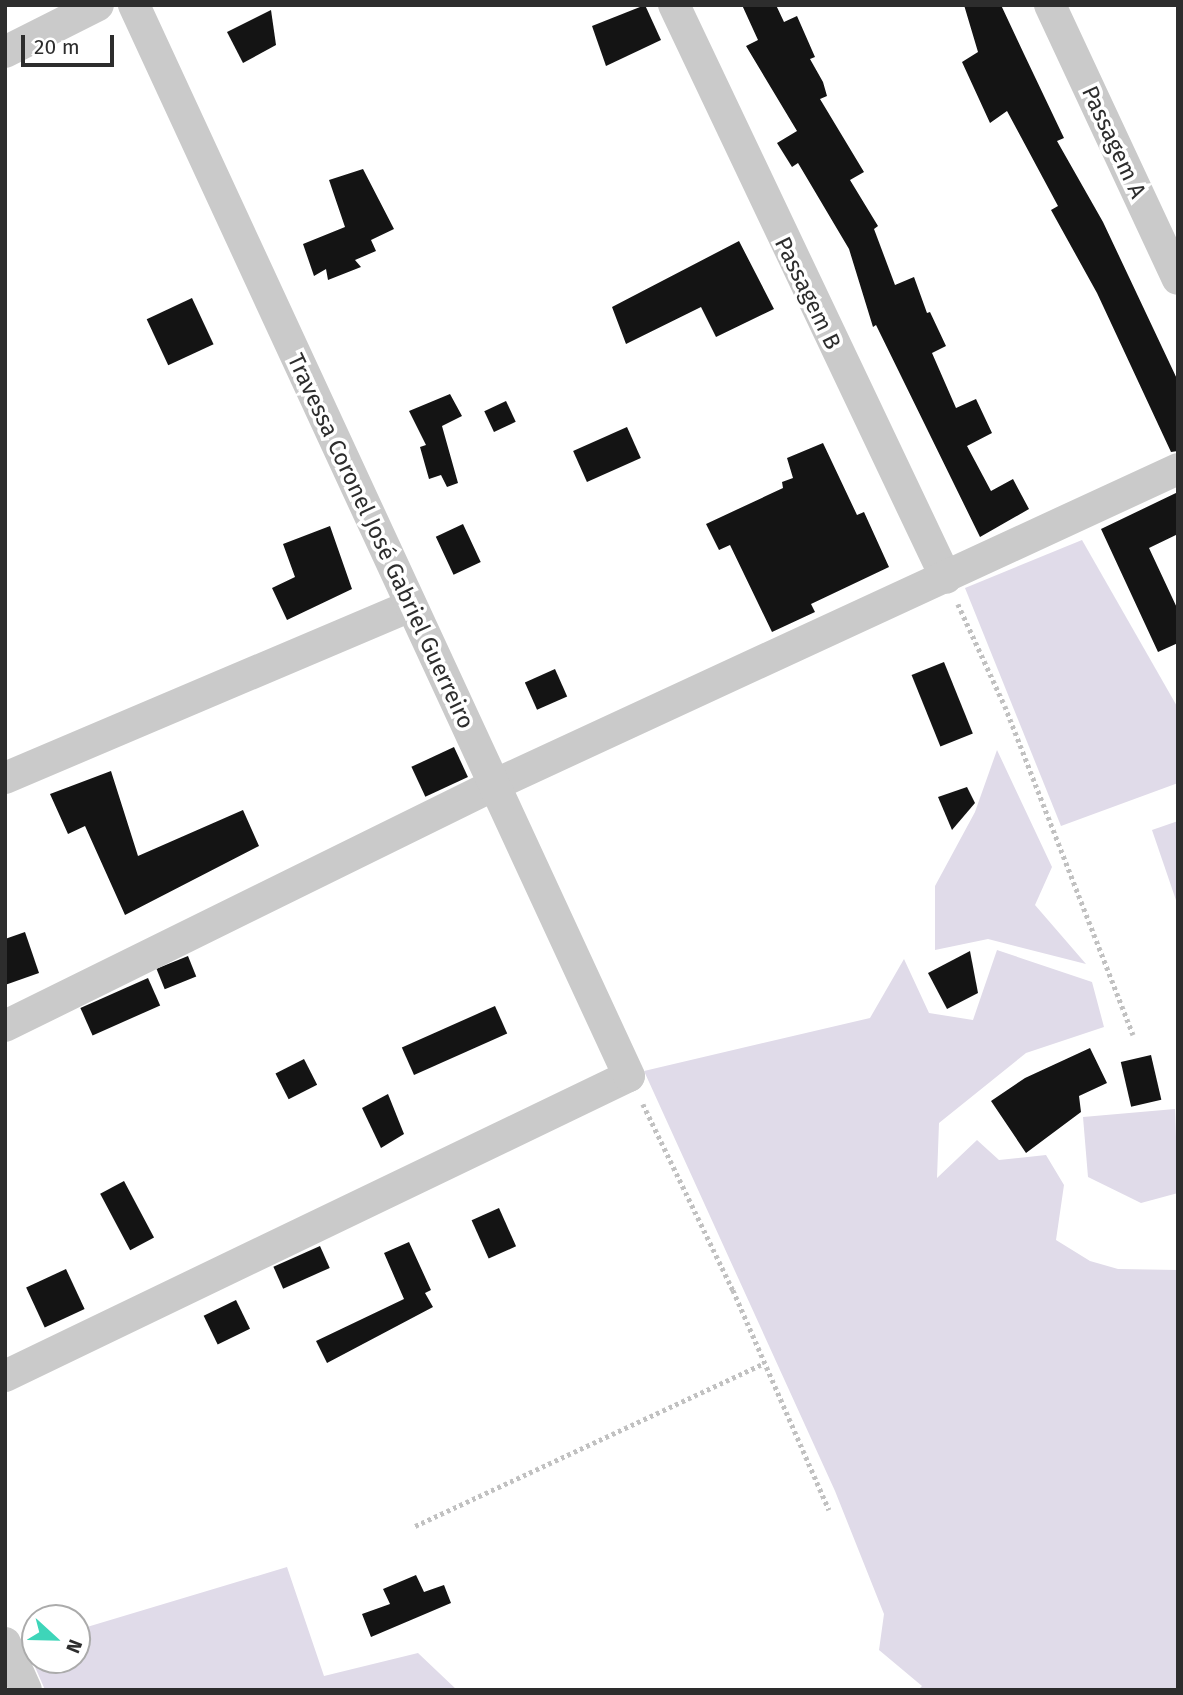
<!DOCTYPE html>
<meta charset="utf-8">
<style>
body{margin:0}
#map{position:relative;width:1183px;height:1695px;overflow:hidden;background:#fff;font-family:"Fira Sans",sans-serif}
div>[style]{position:absolute}
.green>*{inset:0;background:#e0dbe9}
.building>*{inset:0;background:#141414;transform-origin:0 0}
.path>*{height:4.5px;margin-top:-2.25px;transform-origin:0;background:repeating-linear-gradient(90deg,#c1c1c1 0 3.5px,transparent 0 7px)}
.minor>*{height:32px;margin:-16px;padding:0 16px;transform-origin:16px;border-radius:16px;background:#cacaca}
span{translate:-50% -50%;white-space:nowrap;text-align:center;line-height:1.15;-webkit-text-stroke:7px #fff;paint-order:stroke}
.street-label{font-size:23px;color:#2d2d2d}
.frame{position:absolute;inset:0;border:7px solid #2d2d2d;pointer-events:none}
.north{position:absolute;left:21px;top:1604px;width:70px;height:70px;box-sizing:border-box;background:#fff;border:2px solid #ababab;border-radius:50%;rotate:112deg;font-size:19px;font-weight:700;line-height:28px;text-align:center;color:#2d2d2d}
.north::after{content:'';display:block;margin:auto;width:24px;height:32px;background:#3ed5b9;clip-path:polygon(50% 0,100% 100%,50% 72%,0 100%)}
.scale{position:absolute;left:21px;top:35px;width:93px;height:32px;box-sizing:border-box;border:4px solid #2d2d2d;border-top:0;padding-left:9px;font-size:21px;line-height:24px;white-space:nowrap;color:#2d2d2d;-webkit-text-stroke:5px #fff;paint-order:stroke}
</style>
<div id="map">
<div class="green">
<i style="clip-path:polygon(1082px 540px,1178px 708px,1178px 783px,1061px 826px,965px 588px)"></i>
<i style="clip-path:polygon(997px 750px,1052px 867px,1035px 905px,1086px 964px,988px 939px,935px 950px,935px 886px,975px 812px)"></i>
<i style="clip-path:polygon(1178px 821px,1178px 906px,1152px 830px)"></i>
<i style="clip-path:polygon(997px 950px,1092px 982px,1104px 1027px,1026px 1053px,939px 1123px,937px 1178px,977px 1140px,999px 1160px,1046px 1155px,1064px 1185px,1056px 1240px,1090px 1261px,1118px 1269px,1178px 1270px,1178px 1690px,918px 1690px,922px 1686px,879px 1650px,884px 1614px,835px 1491px,644px 1071px,870px 1018px,904px 959px,929px 1013px,973px 1020px)"></i>
<i style="clip-path:polygon(1175px 1109px,1178px 1193px,1141px 1203px,1088px 1177px,1083px 1117px)"></i>
<i style="clip-path:polygon(287px 1567px,324px 1676px,418px 1653px,457px 1690px,45px 1690px,26px 1646px,35px 1643px,35px 1660px,77px 1660px,77px 1630px)"></i>
</div>
<div class="building">
<i style="clip-path:polygon(645px 5px,661px 40px,606px 66px,592px 26px)"></i>
<i style="clip-path:polygon(742px 5px,776px 5px,784px 22px,797px 16px,815px 57px,810px 59px,823px 82px,827px 96px,820px 99px,864px 172px,850px 180px,878px 226px,874px 229px,895px 285px,914px 277px,927px 313px,930px 312px,946px 346px,932px 353px,956px 408px,976px 399px,992px 433px,967px 446px,991px 491px,1013px 479px,1029px 509px,980px 537px,876px 325px,873px 327px,849px 249px,798px 163px,792px 167px,777px 143px,797px 131px,746px 46px,758px 40px)"></i>
<i style="clip-path:polygon(964px 5px,1001px 5px,1024px 54px,1064px 138px,1057px 141px,1103px 222px,1178px 381px,1178px 451px,1171px 452px,1097px 293px,1051px 210px,1058px 206px,1007px 111px,990px 123px,962px 62px,978px 52px)"></i>
<i style="clip-path:polygon(271px 10px,276px 45px,243px 63px,227px 32px)"></i>
<i style="clip-path:polygon(363px 169px,394px 229px,371px 240px,376px 251px,355px 260px,361px 267px,328px 280px,326px 269px,314px 276px,303px 244px,345px 227px,329px 180px)"></i>
<i style="clip-path:polygon(739px 241px,774px 309px,716px 337px,701px 307px,626px 344px,612px 307px)"></i>
<i style="left:192px;top:298px;width:51px;height:50px;rotate:65deg"></i>
<i style="clip-path:polygon(450px 394px,462px 416px,442px 426px,458px 483px,447px 487px,441px 475px,429px 479px,420px 447px,426px 445px,409px 411px)"></i>
<i style="left:506px;top:401px;width:23px;height:24px;rotate:65deg"></i>
<i style="left:627px;top:427px;width:34px;height:59px;rotate:66deg"></i>
<i style="clip-path:polygon(823px 443px,857px 515px,864px 512px,889px 567px,811px 604px,815px 612px,772px 632px,730px 545px,719px 550px,706px 524px,783px 488px,782px 482px,793px 478px,787px 458px)"></i>
<i style="clip-path:polygon(1178px 492px,1178px 534px,1149px 548px,1178px 610px,1178px 643px,1158px 652px,1101px 529px)"></i>
<i style="left:463px;top:524px;width:42px;height:30px;rotate:65deg"></i>
<i style="clip-path:polygon(330px 526px,352px 589px,287px 620px,272px 588px,295px 577px,283px 544px)"></i>
<i style="left:944px;top:662px;width:77px;height:35px;rotate:68deg"></i>
<i style="left:555px;top:669px;width:30px;height:33px;rotate:66deg"></i>
<i style="left:454px;top:747px;width:33px;height:47px;rotate:65deg"></i>
<i style="clip-path:polygon(111px 771px,138px 856px,243px 810px,259px 846px,125px 915px,85px 826px,68px 834px,50px 794px)"></i>
<i style="clip-path:polygon(967px 787px,975px 803px,952px 830px,938px 797px)"></i>
<i style="clip-path:polygon(25px 932px,39px 973px,5px 985px,5px 939px)"></i>
<i style="clip-path:polygon(970px 951px,978px 993px,947px 1009px,928px 973px)"></i>
<i style="left:188px;top:956px;width:22px;height:34px;rotate:68deg"></i>
<i style="left:148px;top:978px;width:30px;height:74px;rotate:66deg"></i>
<i style="left:495px;top:1006px;width:30px;height:102px;rotate:66deg"></i>
<i style="clip-path:polygon(1090px 1048px,1107px 1083px,1079px 1096px,1081px 1112px,1026px 1153px,991px 1101px,1025px 1078px)"></i>
<i style="left:1151px;top:1055px;width:46px;height:31px;rotate:77deg"></i>
<i style="left:304px;top:1059px;width:29px;height:32px;rotate:63deg"></i>
<i style="clip-path:polygon(388px 1094px,404px 1134px,381px 1148px,362px 1108px)"></i>
<i style="left:124px;top:1181px;width:64px;height:27px;rotate:62deg"></i>
<i style="left:499px;top:1208px;width:42px;height:30px;rotate:66deg"></i>
<i style="clip-path:polygon(409px 1242px,431px 1290px,425px 1293px,433px 1307px,327px 1363px,316px 1341px,404px 1299px,384px 1253px)"></i>
<i style="left:320px;top:1246px;width:24px;height:51px;rotate:66deg"></i>
<i style="left:66px;top:1269px;width:44px;height:44px;rotate:65deg"></i>
<i style="left:236px;top:1300px;width:32px;height:36px;rotate:64deg"></i>
<i style="clip-path:polygon(416px 1575px,424px 1592px,444px 1585px,451px 1603px,371px 1637px,362px 1614px,390px 1604px,383px 1589px)"></i>
</div>
<div class="path">
<i style="left:958px;top:604px;width:112px;rotate:65.3deg"></i>
<i style="left:1005px;top:706px;width:353px;rotate:68.7deg"></i>
<i style="left:643px;top:1104px;width:207px;rotate:64.2deg"></i>
<i style="left:733px;top:1290px;width:240px;rotate:66.4deg"></i>
<i style="left:415px;top:1526px;width:385px;rotate:-25deg"></i>
</div>
<div class="minor">
<i style="left:674px;top:5px;width:634px;rotate:64.61deg"></i>
<i style="left:1050px;top:5px;width:302px;rotate:65deg"></i>
<i style="left:5px;top:52px;width:104px;rotate:-26.8deg"></i>
<i style="left:5px;top:778px;width:441px;rotate:-23deg"></i>
<i style="left:5px;top:1026px;width:545px;rotate:-26.24deg"></i>
<i style="left:494px;top:785px;width:753px;rotate:-24.8deg"></i>
<i style="left:5px;top:1376px;width:692px;rotate:-25.68deg"></i>
<i style="left:629px;top:1076px;width:1180px;rotate:-114.81deg"></i>
<i style="left:5px;top:1643px;width:51px;rotate:65.9deg"></i>
</div>
<div class="street-label">
<span style="left:1114px;top:142px;rotate:65deg">Passagem A</span>
<span style="left:808px;top:293px;rotate:64deg">Passagem B</span>
<span style="left:381px;top:541px;rotate:65deg">Travessa Coronel José Gabriel Guerreiro</span>
</div>
<div class="frame"></div>
<div class="north">N</div>
<div class="scale">20 m</div>
</div>
